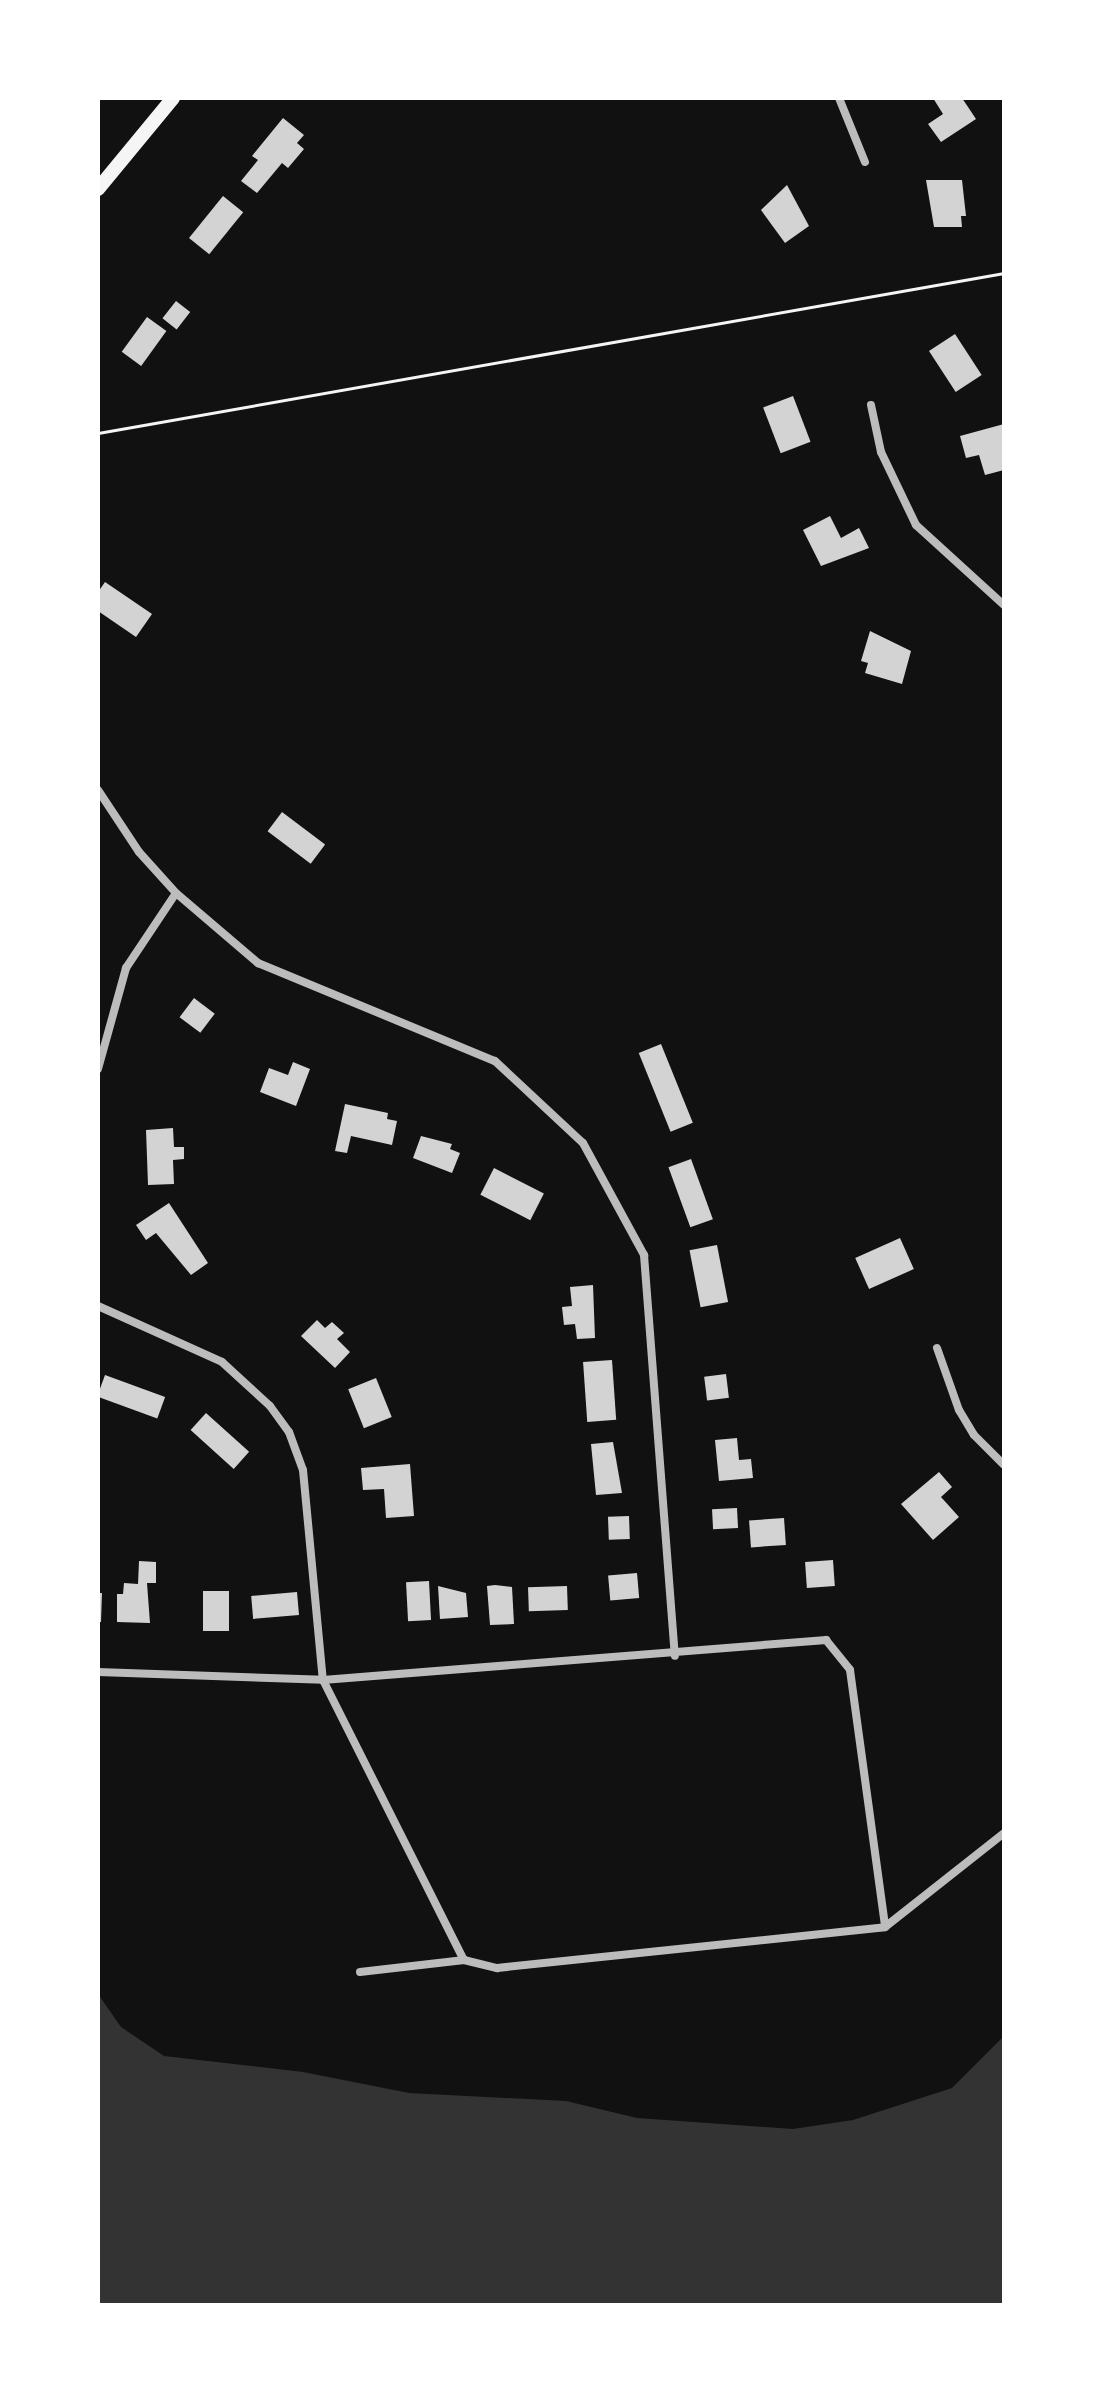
<!DOCTYPE html>
<style>
body{margin:0}
#map{position:relative;width:1102px;height:2403px;overflow:hidden;background:#111;font-family:"PT Sans Narrow",sans-serif}
div>[style]{position:absolute}
.water>*{inset:0;background:#333}
.building>*{inset:0;background:#d3d3d3;transform-origin:0 0}
.path>*{height:3px;margin:-1.5px;padding:0 1.5px;transform-origin:1.5px;border-radius:1.5px;background:#f5f5f5}
.minor>*{height:8px;margin:-4px;padding:0 4px;transform-origin:4px;border-radius:4px;background:#bcbcbc}
.primary>*{height:14px;margin:-7px;padding:0 7px;transform-origin:7px;border-radius:7px;background:#f5f5f5}
span{translate:-50% -50%;white-space:nowrap;text-align:center;line-height:1.15;-webkit-text-stroke:6px #fff;paint-order:stroke}
.frame{position:absolute;inset:0;border:100px solid #fff;pointer-events:none}
</style>
<div id="map">
<div class="water">
<i style="clip-path:polygon(98px 1994px,121px 2027px,164px 2056px,303px 2072px,409px 2093px,566px 2101px,637px 2118px,793px 2129px,853px 2120px,952px 2088px,1004px 2036px,1004px 2305px,98px 2305px)"></i>
</div>
<div class="building">
<i style="clip-path:polygon(933px 98px,962px 98px,976px 119px,941px 142px,928px 124px,943px 114px)"></i>
<i style="clip-path:polygon(283px 118px,304px 135px,297px 143px,304px 149px,288px 168px,282px 163px,257px 193px,241px 181px,258px 160px,252px 156px)"></i>
<i style="clip-path:polygon(926px 180px,962px 180px,966px 216px,961px 216px,962px 227px,934px 227px)"></i>
<i style="clip-path:polygon(787px 185px,809px 226px,785px 243px,761px 210px)"></i>
<i style="left:223px;top:196px;width:26px;height:54px;rotate:39deg"></i>
<i style="left:176px;top:301px;width:18px;height:22px;rotate:38deg"></i>
<i style="left:147px;top:317px;width:24px;height:43px;rotate:36deg"></i>
<i style="left:955px;top:334px;width:49px;height:31px;rotate:57deg"></i>
<i style="left:793px;top:396px;width:49px;height:32px;rotate:69deg"></i>
<i style="clip-path:polygon(1004px 424px,1004px 470px,985px 475px,979px 455px,966px 458px,960px 436px)"></i>
<i style="clip-path:polygon(830px 516px,841px 538px,859px 528px,869px 548px,821px 566px,803px 530px)"></i>
<i style="clip-path:polygon(105px 582px,152px 614px,136px 637px,98px 611px,98px 592px)"></i>
<i style="clip-path:polygon(870px 631px,911px 651px,902px 684px,865px 673px,868px 663px,861px 661px)"></i>
<i style="left:282px;top:812px;width:54px;height:24px;rotate:37deg"></i>
<i style="left:194px;top:998px;width:26px;height:24px;rotate:37deg"></i>
<i style="left:661px;top:1044px;width:85px;height:24px;rotate:68deg"></i>
<i style="clip-path:polygon(293px 1062px,310px 1069px,296px 1106px,260px 1092px,269px 1068px,288px 1075px)"></i>
<i style="clip-path:polygon(345px 1104px,388px 1113px,387px 1119px,397px 1121px,392px 1145px,351px 1136px,347px 1153px,335px 1151px)"></i>
<i style="clip-path:polygon(173px 1128px,174px 1147px,184px 1147px,184px 1159px,173px 1160px,174px 1184px,148px 1185px,146px 1130px)"></i>
<i style="clip-path:polygon(421px 1136px,452px 1144px,450px 1149px,460px 1153px,452px 1173px,413px 1158px)"></i>
<i style="left:691px;top:1159px;width:64px;height:24px;rotate:70deg"></i>
<i style="left:494px;top:1168px;width:56px;height:30px;rotate:27deg"></i>
<i style="clip-path:polygon(169px 1203px,208px 1263px,191px 1275px,156px 1233px,146px 1240px,136px 1225px)"></i>
<i style="left:900px;top:1238px;width:34px;height:49px;rotate:66deg"></i>
<i style="left:717px;top:1245px;width:58px;height:28px;rotate:79deg"></i>
<i style="clip-path:polygon(593px 1285px,595px 1338px,577px 1339px,575px 1324px,564px 1325px,562px 1307px,572px 1306px,570px 1287px)"></i>
<i style="clip-path:polygon(317px 1320px,325px 1328px,332px 1322px,344px 1333px,337px 1339px,350px 1352px,335px 1368px,301px 1336px)"></i>
<i style="left:612px;top:1360px;width:60px;height:29px;rotate:86deg"></i>
<i style="left:726px;top:1374px;width:24px;height:22px;rotate:83deg"></i>
<i style="left:105px;top:1375px;width:64px;height:23px;rotate:20deg"></i>
<i style="left:376px;top:1378px;width:42px;height:30px;rotate:68deg"></i>
<i style="left:206px;top:1413px;width:58px;height:23px;rotate:42deg"></i>
<i style="clip-path:polygon(737px 1438px,739px 1460px,751px 1459px,753px 1478px,719px 1481px,715px 1440px)"></i>
<i style="clip-path:polygon(613px 1442px,622px 1493px,596px 1495px,591px 1444px)"></i>
<i style="clip-path:polygon(410px 1464px,414px 1516px,386px 1518px,384px 1489px,363px 1490px,361px 1468px)"></i>
<i style="clip-path:polygon(939px 1472px,952px 1487px,941px 1497px,959px 1517px,933px 1540px,901px 1504px)"></i>
<i style="left:737px;top:1508px;width:20px;height:25px;rotate:87deg"></i>
<i style="left:629px;top:1516px;width:23px;height:21px;rotate:88deg"></i>
<i style="left:784px;top:1518px;width:27px;height:35px;rotate:86deg"></i>
<i style="left:833px;top:1560px;width:26px;height:28px;rotate:86deg"></i>
<i style="clip-path:polygon(139px 1561px,156px 1562px,156px 1583px,147px 1583px,150px 1623px,117px 1622px,117px 1594px,123px 1594px,124px 1583px,138px 1584px)"></i>
<i style="left:637px;top:1573px;width:25px;height:29px;rotate:85deg"></i>
<i style="left:429px;top:1581px;width:39px;height:23px;rotate:87deg"></i>
<i style="clip-path:polygon(495px 1585px,512px 1587px,514px 1624px,490px 1625px,487px 1586px)"></i>
<i style="clip-path:polygon(438px 1586px,466px 1593px,468px 1617px,440px 1619px)"></i>
<i style="left:567px;top:1586px;width:24px;height:39px;rotate:88deg"></i>
<i style="left:203px;top:1591px;width:26px;height:40px"></i>
<i style="left:297px;top:1592px;width:23px;height:46px;rotate:85deg"></i>
<i style="clip-path:polygon(98px 1593px,102px 1593px,101px 1622px,98px 1622px)"></i>
</div>
<div class="path">
<i style="left:98px;top:433px;width:920px;rotate:-10.02deg"></i>
</div>
<div class="minor">
<i style="left:839px;top:98px;width:69px;rotate:67.9deg"></i>
<i style="left:871px;top:405px;width:48px;rotate:78deg"></i>
<i style="left:881px;top:452px;width:81px;rotate:64.4deg"></i>
<i style="left:916px;top:525px;width:119px;rotate:42.3deg"></i>
<i style="left:98px;top:790px;width:74px;rotate:56.5deg"></i>
<i style="left:139px;top:852px;width:55px;rotate:47.9deg"></i>
<i style="left:176px;top:893px;width:108px;rotate:40.5deg"></i>
<i style="left:258px;top:963px;width:256px;rotate:22.5deg"></i>
<i style="left:495px;top:1061px;width:120px;rotate:43deg"></i>
<i style="left:583px;top:1143px;width:128px;rotate:61.4deg"></i>
<i style="left:644px;top:1255px;width:402px;rotate:85.6deg"></i>
<i style="left:98px;top:1069px;width:105px;rotate:-74.5deg"></i>
<i style="left:126px;top:968px;width:90px;rotate:-56.3deg"></i>
<i style="left:98px;top:1306px;width:136px;rotate:24.3deg"></i>
<i style="left:222px;top:1362px;width:65px;rotate:42.5deg"></i>
<i style="left:270px;top:1406px;width:32px;rotate:54deg"></i>
<i style="left:289px;top:1432px;width:40px;rotate:69.8deg"></i>
<i style="left:303px;top:1470px;width:211px;rotate:84.6deg"></i>
<i style="left:323px;top:1680px;width:313px;rotate:63.3deg"></i>
<i style="left:937px;top:1348px;width:66px;rotate:70.5deg"></i>
<i style="left:959px;top:1410px;width:29px;rotate:59deg"></i>
<i style="left:974px;top:1435px;width:42px;rotate:45deg"></i>
<i style="left:98px;top:1672px;width:225px;rotate:2deg"></i>
<i style="left:323px;top:1680px;width:505px;rotate:-4.55deg"></i>
<i style="left:826px;top:1640px;width:38px;rotate:51deg"></i>
<i style="left:850px;top:1670px;width:259px;rotate:82.2deg"></i>
<i style="left:360px;top:1972px;width:105px;rotate:-6.6deg"></i>
<i style="left:464px;top:1960px;width:34px;rotate:14deg"></i>
<i style="left:497px;top:1968px;width:390px;rotate:-6deg"></i>
<i style="left:885px;top:1927px;width:152px;rotate:-38.3deg"></i>
</div>
<div class="primary">
<i style="left:98px;top:189px;width:118px;rotate:-50.5deg"></i>
</div>
<div class="frame"></div>
</div>
